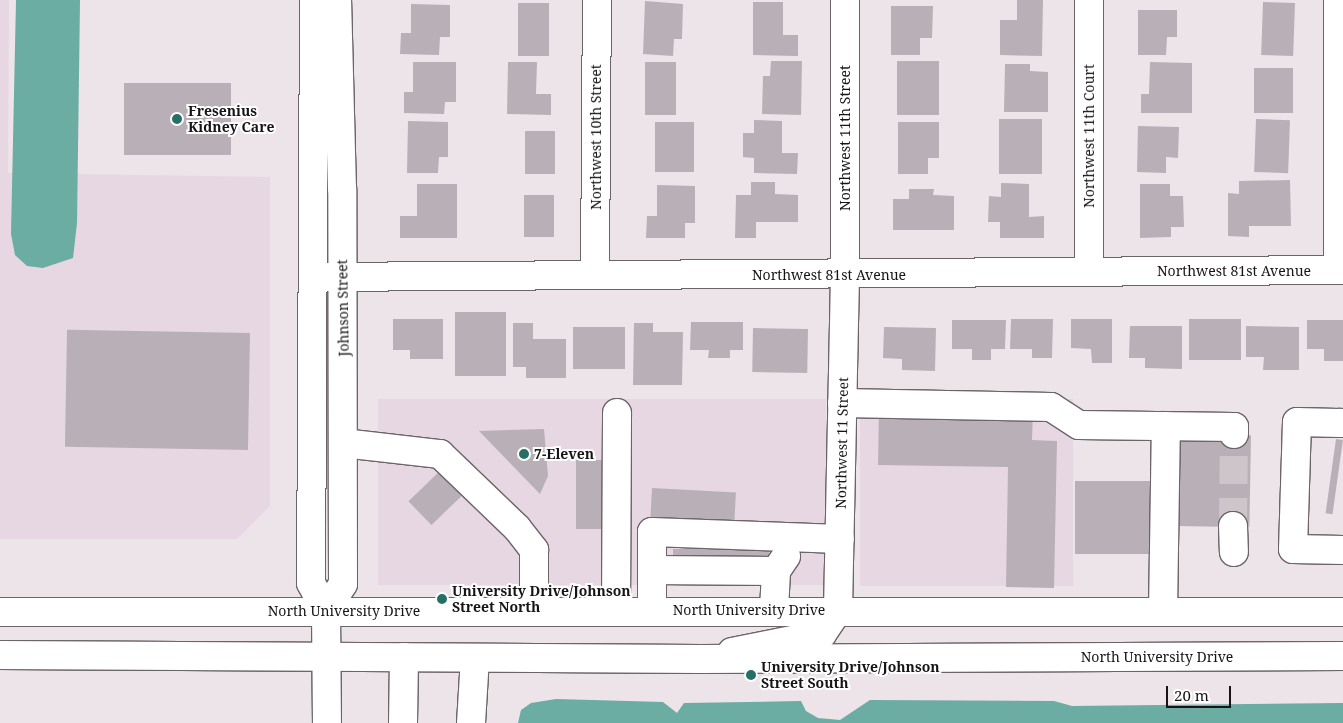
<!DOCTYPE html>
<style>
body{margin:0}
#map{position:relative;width:1343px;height:723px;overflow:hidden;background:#ede4ea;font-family:"Noto Serif",serif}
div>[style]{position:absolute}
.built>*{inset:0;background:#e6d7e2;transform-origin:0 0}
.water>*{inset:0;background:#6baca3}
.building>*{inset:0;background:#b8b0b6;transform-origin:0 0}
.minor-tunnel>*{height:28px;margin-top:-14px;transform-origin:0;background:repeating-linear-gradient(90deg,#cdc5ca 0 28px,transparent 0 42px)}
.roads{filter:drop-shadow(1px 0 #6b6469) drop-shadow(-1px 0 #6b6469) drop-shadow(0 1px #6b6469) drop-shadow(0 -1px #6b6469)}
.minor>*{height:28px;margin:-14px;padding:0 14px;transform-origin:14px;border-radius:14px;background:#fff}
.major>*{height:28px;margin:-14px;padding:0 14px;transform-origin:14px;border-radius:14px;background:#fff}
.dots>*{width:14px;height:14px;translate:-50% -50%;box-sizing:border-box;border:2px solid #fff;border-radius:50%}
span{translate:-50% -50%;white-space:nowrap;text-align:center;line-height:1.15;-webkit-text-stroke:4px #fff;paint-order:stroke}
.poi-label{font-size:14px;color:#171416;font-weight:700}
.left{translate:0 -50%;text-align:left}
.street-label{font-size:14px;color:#171416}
.scale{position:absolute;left:1166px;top:686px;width:65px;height:22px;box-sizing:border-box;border:2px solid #171416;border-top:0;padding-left:6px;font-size:15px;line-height:18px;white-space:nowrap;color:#171416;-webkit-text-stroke:4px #fff;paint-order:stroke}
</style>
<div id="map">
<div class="built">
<i style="clip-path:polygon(0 0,9px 0,8px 173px,270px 177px,270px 506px,237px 539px,0 539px)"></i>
<i style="left:378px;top:399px;width:448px;height:186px"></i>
<i style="left:860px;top:399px;width:213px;height:187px"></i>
</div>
<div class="water">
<i style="clip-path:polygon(16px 0,80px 0,77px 223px,73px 258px,43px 268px,27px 266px,15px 255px,11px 234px)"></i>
<i style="clip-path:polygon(556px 699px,663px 702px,677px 713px,684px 703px,801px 701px,806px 711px,818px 718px,840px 720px,870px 700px,1054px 701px,1072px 706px,1343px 703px,1343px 723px,518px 723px,521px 710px,531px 703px)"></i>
</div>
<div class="building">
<i style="clip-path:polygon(1017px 0,1043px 0,1042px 56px,1000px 55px,1000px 20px,1017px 20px)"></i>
<i style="clip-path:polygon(645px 1px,683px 4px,682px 39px,674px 39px,673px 56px,643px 54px)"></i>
<i style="clip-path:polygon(753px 2px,783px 2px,783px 35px,798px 35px,798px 56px,753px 55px)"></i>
<i style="left:1263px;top:2px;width:32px;height:53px;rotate:2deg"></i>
<i style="left:518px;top:3px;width:31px;height:53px"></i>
<i style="clip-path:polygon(411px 4px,450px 5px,450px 37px,440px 37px,439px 55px,400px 54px,401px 33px,411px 33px)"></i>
<i style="clip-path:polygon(891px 6px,933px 6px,932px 38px,920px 38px,920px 55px,891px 55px)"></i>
<i style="clip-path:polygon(1138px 10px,1177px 10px,1177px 37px,1167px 37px,1166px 55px,1138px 55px)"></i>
<i style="clip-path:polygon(771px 61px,802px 61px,801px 115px,762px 114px,763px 76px,770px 76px)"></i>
<i style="left:897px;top:61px;width:42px;height:54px"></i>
<i style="clip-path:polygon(413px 62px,456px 62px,456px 102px,445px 102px,444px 114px,404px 113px,404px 92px,413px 92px)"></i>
<i style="clip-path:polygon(508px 62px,537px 62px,536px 94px,551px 94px,551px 115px,507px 114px)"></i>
<i style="left:645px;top:62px;width:31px;height:53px"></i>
<i style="clip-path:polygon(1150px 62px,1192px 63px,1192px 113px,1141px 113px,1141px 94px,1149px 94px)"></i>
<i style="clip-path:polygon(1005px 64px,1030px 64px,1030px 71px,1048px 72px,1048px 112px,1004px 112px)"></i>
<i style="left:1254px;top:68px;width:39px;height:45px"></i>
<i style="left:124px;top:83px;width:107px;height:72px"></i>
<i style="left:999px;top:119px;width:43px;height:55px"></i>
<i style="left:1256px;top:119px;width:34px;height:53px;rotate:2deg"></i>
<i style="clip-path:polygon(754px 120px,782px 121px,782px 153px,798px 153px,797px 174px,754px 173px,754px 158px,743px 157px,743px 133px,754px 133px)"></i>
<i style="clip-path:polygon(408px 121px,448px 122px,448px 157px,439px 157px,438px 173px,407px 173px)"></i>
<i style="left:655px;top:122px;width:39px;height:50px"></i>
<i style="clip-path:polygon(898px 122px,939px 122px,939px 158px,928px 158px,928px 174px,898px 174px)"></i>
<i style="clip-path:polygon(1138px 126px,1179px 127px,1178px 158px,1166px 157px,1166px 173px,1137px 172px)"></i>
<i style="left:525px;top:131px;width:30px;height:43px"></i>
<i style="clip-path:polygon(1290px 180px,1291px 226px,1249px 226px,1249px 237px,1228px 236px,1228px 193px,1239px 194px,1239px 181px)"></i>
<i style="clip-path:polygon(751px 182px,775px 182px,775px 194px,798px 195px,798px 222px,756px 222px,756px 238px,735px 238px,736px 195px,751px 195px)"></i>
<i style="clip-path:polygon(1001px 183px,1029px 184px,1029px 217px,1044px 216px,1044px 238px,1000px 238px,1000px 222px,988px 222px,989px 196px,1001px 197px)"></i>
<i style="clip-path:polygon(417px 184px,457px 184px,457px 238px,400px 238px,400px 216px,417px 216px)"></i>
<i style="clip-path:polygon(1140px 184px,1170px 184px,1170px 196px,1183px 196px,1184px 227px,1171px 227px,1171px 237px,1140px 238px)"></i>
<i style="clip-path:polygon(657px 185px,695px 186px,695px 223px,685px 223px,685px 238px,646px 238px,647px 216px,657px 216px)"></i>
<i style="clip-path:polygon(909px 189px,934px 189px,933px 195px,954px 196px,954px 230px,893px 230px,893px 199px,909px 199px)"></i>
<i style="left:524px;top:195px;width:30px;height:42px"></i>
<i style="left:455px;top:312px;width:51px;height:64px"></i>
<i style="clip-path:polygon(393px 319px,443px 319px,443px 359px,410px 359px,410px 350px,393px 350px)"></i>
<i style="clip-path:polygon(1011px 319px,1053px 319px,1052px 358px,1032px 358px,1032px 349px,1010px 349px)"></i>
<i style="clip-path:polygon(1071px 319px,1112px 319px,1112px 363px,1092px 363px,1091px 349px,1071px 348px)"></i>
<i style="left:1189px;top:319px;width:52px;height:41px"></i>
<i style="clip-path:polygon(952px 320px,1006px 320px,1005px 349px,991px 349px,991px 360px,972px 360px,972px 349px,952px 349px)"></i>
<i style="clip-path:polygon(1307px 320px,1343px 320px,1343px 361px,1324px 361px,1324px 349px,1307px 349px)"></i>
<i style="clip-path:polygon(691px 322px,743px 322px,743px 350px,730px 350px,730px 358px,708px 358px,709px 350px,690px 350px)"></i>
<i style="clip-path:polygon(513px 323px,533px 323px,533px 339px,566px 339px,566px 378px,526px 378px,526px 367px,513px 367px)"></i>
<i style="clip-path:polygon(634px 323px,653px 323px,653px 332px,683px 332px,682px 385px,633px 385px)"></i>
<i style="clip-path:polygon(1130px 326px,1182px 326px,1182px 369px,1145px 368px,1145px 358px,1129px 358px)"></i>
<i style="clip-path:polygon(1246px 326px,1299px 327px,1299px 370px,1263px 370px,1264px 357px,1246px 357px)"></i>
<i style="left:573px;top:327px;width:52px;height:42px"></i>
<i style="clip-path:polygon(884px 327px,936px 328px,935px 371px,902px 370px,902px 359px,883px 358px)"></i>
<i style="left:753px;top:328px;width:55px;height:44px;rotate:1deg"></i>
<i style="left:250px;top:333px;width:117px;height:183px;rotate:91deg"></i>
<i style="clip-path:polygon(879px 407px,1033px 410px,1032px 440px,1057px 441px,1054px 588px,1006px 587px,1008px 467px,878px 465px)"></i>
<i style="clip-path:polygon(544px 429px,548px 476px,540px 494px,479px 431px)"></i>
<i style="left:1178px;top:434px;width:73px;height:92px;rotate:1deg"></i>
<i style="left:1336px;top:439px;width:7px;height:75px;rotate:8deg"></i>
<i style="left:576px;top:460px;width:36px;height:69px"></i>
<i style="left:443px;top:468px;width:33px;height:48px;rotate:46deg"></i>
<i style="left:1075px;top:481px;width:76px;height:73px"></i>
<i style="left:652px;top:488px;width:84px;height:34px;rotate:3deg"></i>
<i style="left:673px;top:549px;width:96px;height:17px"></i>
</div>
<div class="minor-tunnel">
<i style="left:1233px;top:526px;width:92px;rotate:-89.4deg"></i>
</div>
<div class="roads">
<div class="minor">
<i style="left:314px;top:0;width:583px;rotate:90.29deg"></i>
<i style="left:311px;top:583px;width:32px;rotate:62deg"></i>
<i style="left:326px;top:611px;width:112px;rotate:89.5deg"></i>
<i style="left:1338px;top:270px;width:270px;rotate:-90deg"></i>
<i style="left:1089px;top:272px;width:272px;rotate:-90deg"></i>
<i style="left:595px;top:274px;width:274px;rotate:-89.6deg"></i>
<i style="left:315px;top:277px;width:1028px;rotate:-0.39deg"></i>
<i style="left:842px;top:403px;width:209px;rotate:1.1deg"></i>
<i style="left:1051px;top:407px;width:33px;rotate:33deg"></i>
<i style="left:1079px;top:425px;width:155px;rotate:0.7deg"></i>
<i style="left:1234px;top:427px;width:7px;rotate:90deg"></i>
<i style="left:1343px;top:423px;width:46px;rotate:-178.8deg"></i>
<i style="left:1297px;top:422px;width:127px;rotate:91.8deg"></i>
<i style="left:1293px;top:549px;width:50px;rotate:1.1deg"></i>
<i style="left:343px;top:443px;width:98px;rotate:6.5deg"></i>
<i style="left:440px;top:454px;width:107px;rotate:43.9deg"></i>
<i style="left:517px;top:528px;width:28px;rotate:52deg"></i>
<i style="left:534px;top:550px;width:60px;rotate:90deg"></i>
<i style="left:1233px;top:526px;width:26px;rotate:88deg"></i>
<i style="left:652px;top:570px;width:124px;rotate:0.5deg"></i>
<i style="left:616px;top:610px;width:197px;rotate:-89.7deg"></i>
<i style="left:652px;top:610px;width:78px;rotate:-90deg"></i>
<i style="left:652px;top:532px;width:188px;rotate:2.1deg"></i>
<i style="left:774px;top:610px;width:39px;rotate:-87deg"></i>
<i style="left:776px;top:571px;width:18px;rotate:-56deg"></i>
<i style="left:326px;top:611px;width:32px;rotate:-58deg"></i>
<i style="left:343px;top:584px;width:395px;rotate:-90.1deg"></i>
<i style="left:342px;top:189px;width:189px;rotate:-91.5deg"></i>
<i style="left:1163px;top:611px;width:185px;rotate:-89.1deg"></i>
<i style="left:732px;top:652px;width:92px;rotate:-11.3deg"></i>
<i style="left:822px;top:634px;width:29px;rotate:-56deg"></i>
<i style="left:838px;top:610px;width:334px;rotate:-88.8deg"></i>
<i style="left:845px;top:276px;width:276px;rotate:-90deg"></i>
<i style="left:403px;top:723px;width:66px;rotate:-89.1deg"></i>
<i style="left:471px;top:723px;width:65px;rotate:-86.5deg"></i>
</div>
<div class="major">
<i style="left:0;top:612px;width:1343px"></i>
<i style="left:0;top:655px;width:701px;rotate:0.33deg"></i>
<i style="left:701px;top:659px;width:642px;rotate:-0.27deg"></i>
</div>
</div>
<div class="dots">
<i style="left:177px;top:119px;background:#266f67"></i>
<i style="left:524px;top:454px;background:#266f67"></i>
<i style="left:442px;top:599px;background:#266f67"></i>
<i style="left:751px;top:675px;background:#266f67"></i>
</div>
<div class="poi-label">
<span class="left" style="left:188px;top:119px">Fresenius<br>Kidney Care</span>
<span class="left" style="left:534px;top:454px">7-Eleven</span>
<span class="left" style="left:452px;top:599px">University Drive/Johnson<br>Street North</span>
<span class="left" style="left:761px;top:675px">University Drive/Johnson<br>Street South</span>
</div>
<div class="street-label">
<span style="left:1089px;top:136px;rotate:-90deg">Northwest 11th Court</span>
<span style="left:596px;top:137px;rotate:-90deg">Northwest 10th Street</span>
<span style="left:845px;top:138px;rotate:-90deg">Northwest 11th Street</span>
<span style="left:1234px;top:271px">Northwest 81st Avenue</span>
<span style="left:829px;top:275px">Northwest 81st Avenue</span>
<span style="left:343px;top:308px;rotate:-91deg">Johnson Street</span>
<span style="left:842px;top:443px;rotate:-89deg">Northwest 11 Street</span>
<span style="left:749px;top:610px">North University Drive</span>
<span style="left:344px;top:611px">North University Drive</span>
<span style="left:1157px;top:657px">North University Drive</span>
</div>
<div class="scale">20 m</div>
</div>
